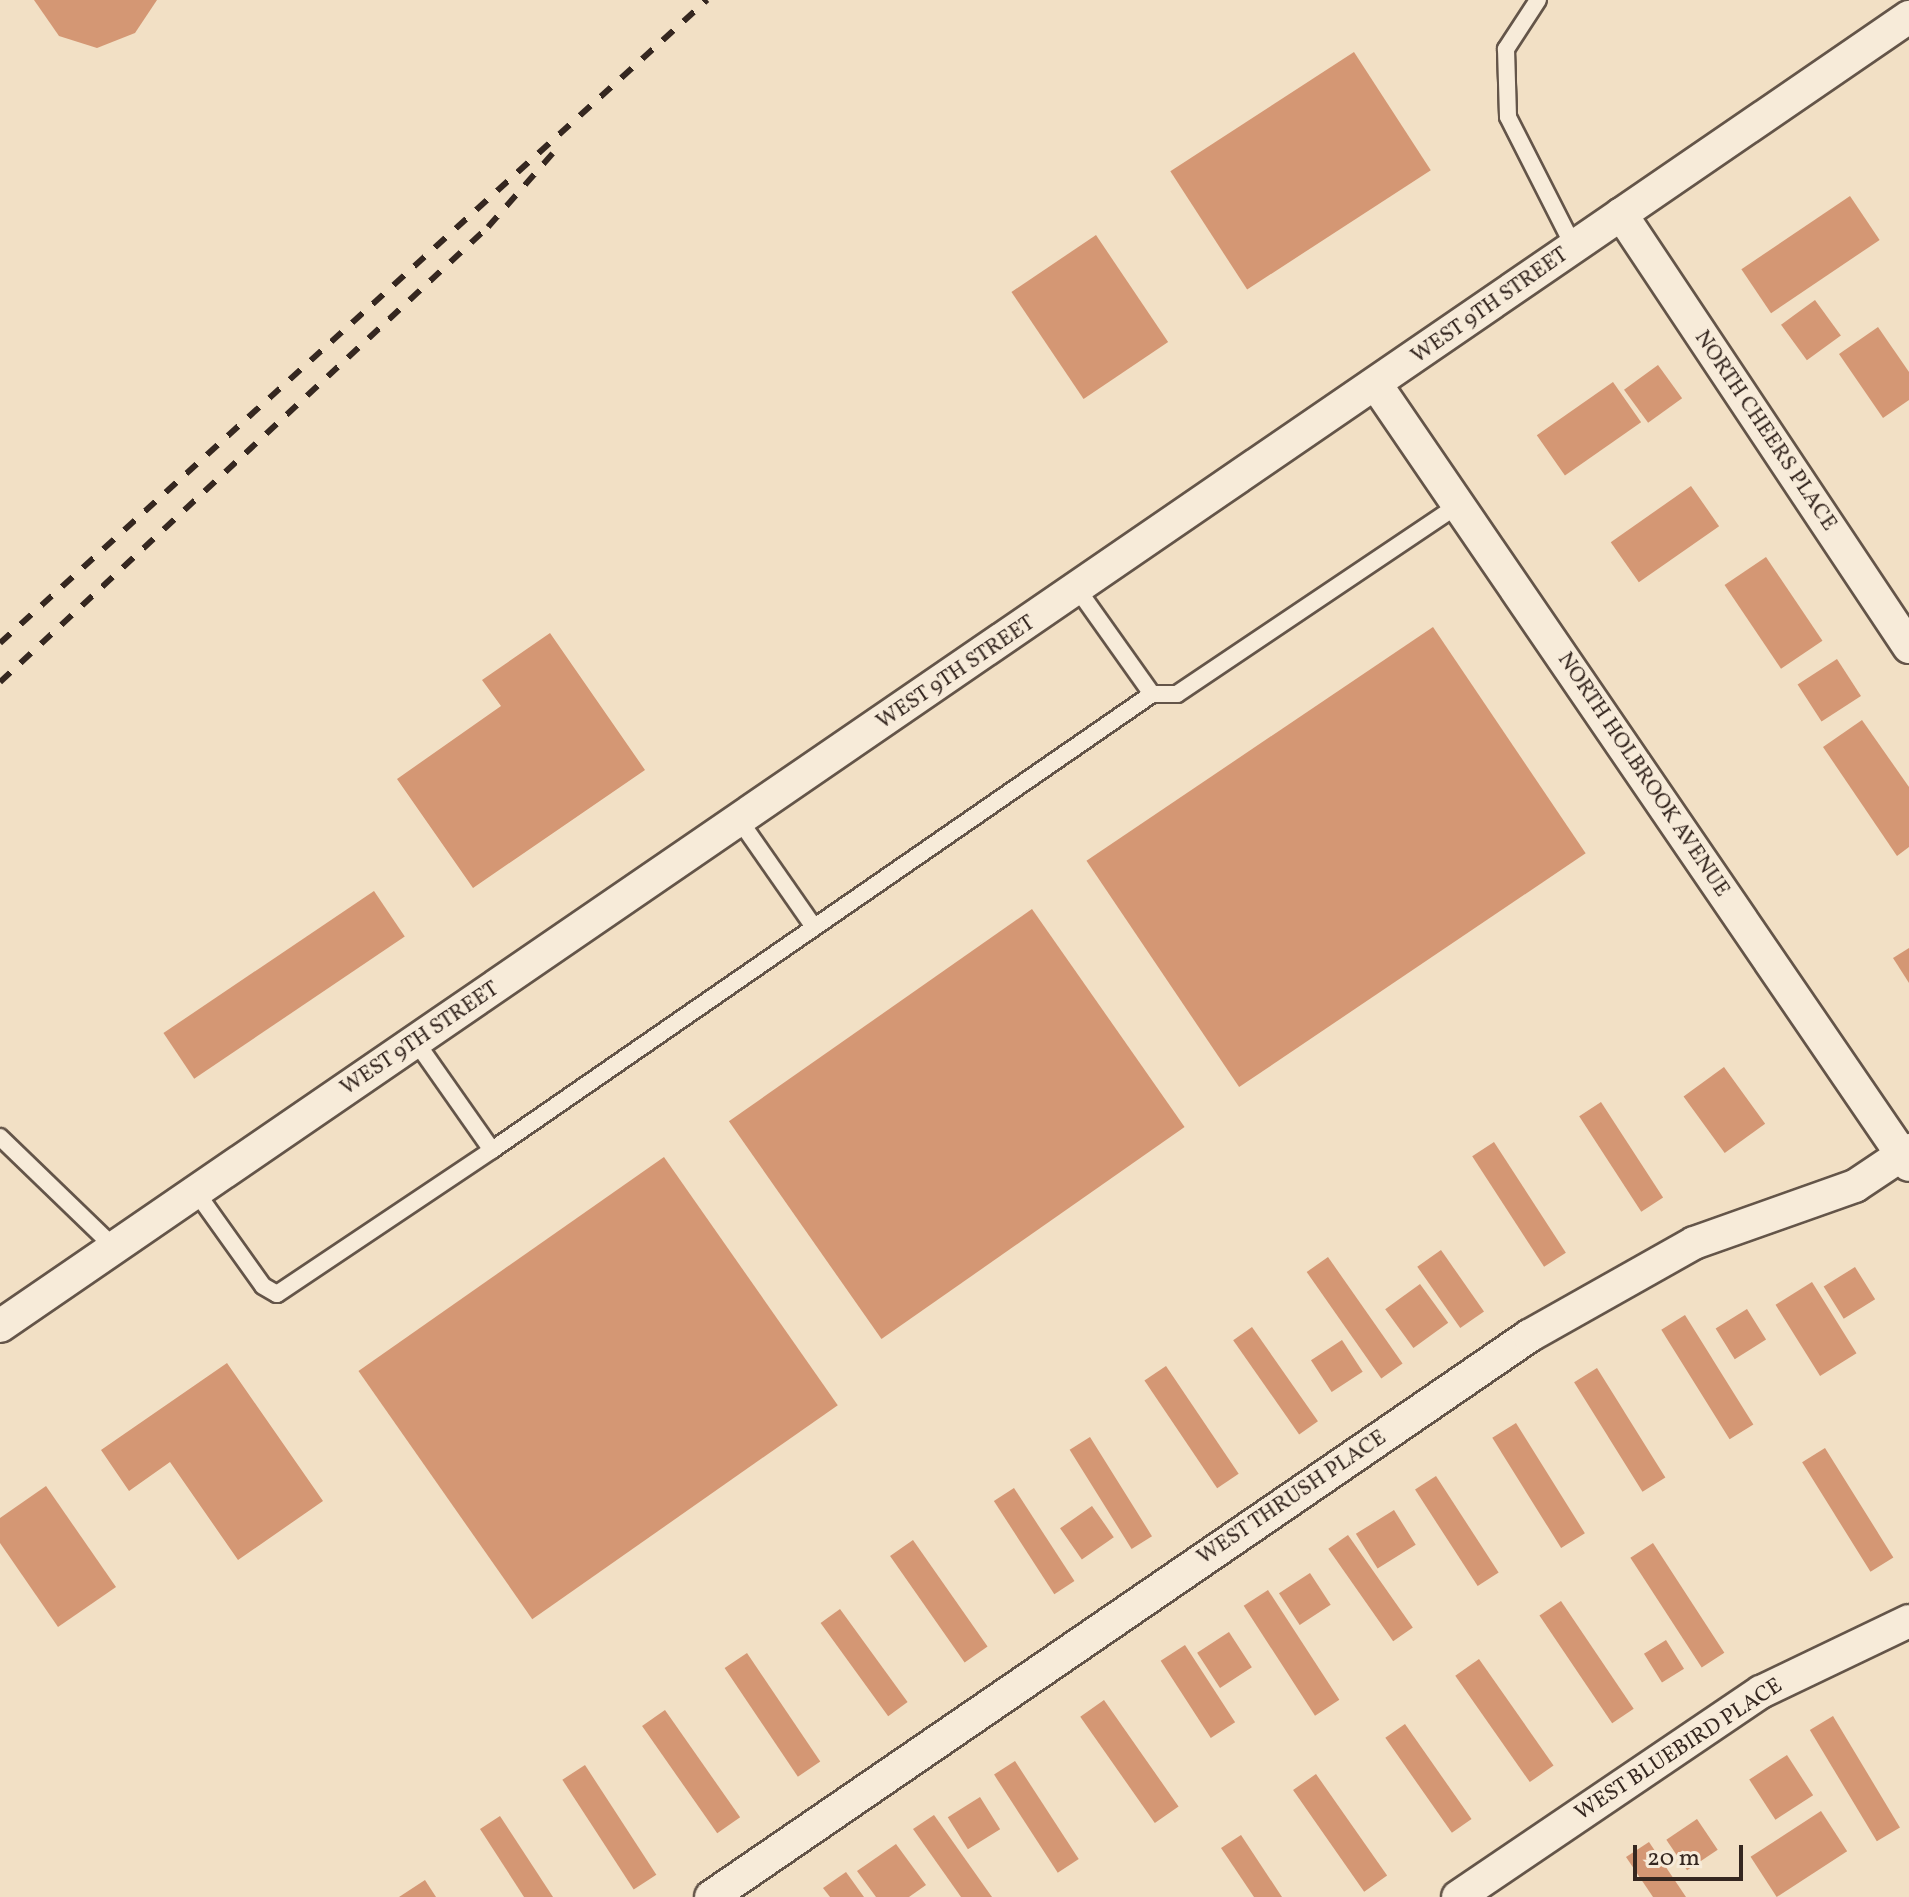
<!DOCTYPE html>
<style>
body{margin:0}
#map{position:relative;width:1909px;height:1897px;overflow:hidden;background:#f2e0c5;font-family:Vollkorn,serif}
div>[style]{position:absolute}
.building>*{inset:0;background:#d49774;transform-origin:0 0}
.roads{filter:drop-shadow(2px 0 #645549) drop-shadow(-2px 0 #645549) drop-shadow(0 2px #645549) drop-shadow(0 -2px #645549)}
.lane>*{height:16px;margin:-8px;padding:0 8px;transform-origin:8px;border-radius:8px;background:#f7ebd9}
.street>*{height:32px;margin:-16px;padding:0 16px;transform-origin:16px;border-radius:16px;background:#f7ebd9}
.rail>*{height:6px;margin-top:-3px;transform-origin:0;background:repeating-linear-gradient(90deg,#352720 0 14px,transparent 0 28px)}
span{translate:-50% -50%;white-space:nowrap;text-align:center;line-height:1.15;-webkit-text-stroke:6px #f7ebd9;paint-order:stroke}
.street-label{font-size:22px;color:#352720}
.scale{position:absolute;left:1633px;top:1845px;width:110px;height:36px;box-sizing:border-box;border:4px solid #352720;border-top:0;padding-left:10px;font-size:24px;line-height:28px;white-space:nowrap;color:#352720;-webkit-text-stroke:6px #f7ebd9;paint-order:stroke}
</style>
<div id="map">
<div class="building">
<i style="clip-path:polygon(34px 0,157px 0,135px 33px,97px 48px,59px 36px)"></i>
<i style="left:1354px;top:52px;width:141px;height:219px;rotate:57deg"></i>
<i style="left:1850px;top:196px;width:53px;height:131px;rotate:56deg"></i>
<i style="left:1096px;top:235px;width:129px;height:102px;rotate:56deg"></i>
<i style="left:1815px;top:300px;width:44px;height:42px;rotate:54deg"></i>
<i style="clip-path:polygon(1878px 327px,1909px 372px,1909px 400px,1883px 418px,1839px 354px)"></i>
<i style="left:1658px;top:365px;width:41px;height:42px;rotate:54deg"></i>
<i style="left:1613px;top:382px;width:49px;height:93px;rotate:55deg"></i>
<i style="left:1691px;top:486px;width:49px;height:98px;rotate:55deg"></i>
<i style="left:1766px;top:557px;width:101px;height:50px;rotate:56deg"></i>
<i style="left:1433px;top:627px;width:273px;height:418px;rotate:56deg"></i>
<i style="clip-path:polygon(550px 633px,645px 770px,473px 888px,397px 779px,501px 706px,482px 680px)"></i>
<i style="left:1837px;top:659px;width:44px;height:47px;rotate:57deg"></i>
<i style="clip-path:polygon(1862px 720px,1909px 787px,1909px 847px,1897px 856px,1823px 747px)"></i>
<i style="left:374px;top:891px;width:55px;height:254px;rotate:56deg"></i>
<i style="left:1032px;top:909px;width:266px;height:370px;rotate:55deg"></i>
<i style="clip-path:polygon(1909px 948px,1909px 983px,1893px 958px)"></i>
<i style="left:1724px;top:1067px;width:70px;height:50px;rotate:54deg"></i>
<i style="left:1601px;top:1102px;width:114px;height:26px;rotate:57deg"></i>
<i style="left:1494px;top:1142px;width:132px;height:26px;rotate:57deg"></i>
<i style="left:664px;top:1157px;width:303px;height:373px;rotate:55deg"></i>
<i style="left:1441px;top:1250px;width:75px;height:29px;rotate:55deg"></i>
<i style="left:1328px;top:1257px;width:130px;height:26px;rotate:55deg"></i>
<i style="left:1855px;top:1267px;width:38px;height:37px;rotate:58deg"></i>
<i style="left:1812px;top:1282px;width:84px;height:43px;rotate:58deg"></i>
<i style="left:1420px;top:1284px;width:48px;height:43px;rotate:54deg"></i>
<i style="left:1747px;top:1309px;width:36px;height:37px;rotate:58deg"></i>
<i style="left:1685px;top:1315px;width:129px;height:28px;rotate:58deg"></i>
<i style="left:1252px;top:1327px;width:115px;height:23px;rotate:55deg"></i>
<i style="left:1342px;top:1340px;width:38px;height:37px;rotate:57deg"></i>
<i style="clip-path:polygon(227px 1363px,323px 1501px,238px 1560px,170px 1462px,129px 1491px,101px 1450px)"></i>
<i style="left:1166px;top:1366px;width:130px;height:26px;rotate:56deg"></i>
<i style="left:1597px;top:1368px;width:129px;height:27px;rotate:58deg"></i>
<i style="left:1516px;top:1423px;width:130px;height:28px;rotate:58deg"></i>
<i style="left:1090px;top:1437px;width:117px;height:24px;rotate:58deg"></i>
<i style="left:1825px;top:1448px;width:129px;height:27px;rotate:58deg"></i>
<i style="left:1436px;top:1476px;width:115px;height:25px;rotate:57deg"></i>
<i style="clip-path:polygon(46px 1486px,116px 1587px,58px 1627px,0 1543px,0 1518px)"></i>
<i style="left:1014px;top:1488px;width:111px;height:24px;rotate:57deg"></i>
<i style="left:1092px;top:1506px;width:38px;height:39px;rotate:55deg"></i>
<i style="left:1394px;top:1510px;width:41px;height:45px;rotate:58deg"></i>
<i style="left:1348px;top:1535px;width:113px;height:24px;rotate:55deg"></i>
<i style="left:913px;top:1540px;width:130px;height:28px;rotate:55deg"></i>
<i style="left:1653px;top:1543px;width:131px;height:27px;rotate:57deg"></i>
<i style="left:1310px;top:1573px;width:38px;height:37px;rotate:57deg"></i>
<i style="left:1268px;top:1590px;width:131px;height:29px;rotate:57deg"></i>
<i style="left:1561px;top:1601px;width:130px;height:26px;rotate:56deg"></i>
<i style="left:840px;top:1609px;width:115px;height:24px;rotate:54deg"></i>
<i style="left:1229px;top:1632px;width:42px;height:38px;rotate:57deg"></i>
<i style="left:1666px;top:1640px;width:34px;height:26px;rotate:58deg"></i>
<i style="left:1185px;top:1645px;width:92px;height:29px;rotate:57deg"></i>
<i style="left:747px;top:1653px;width:131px;height:27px;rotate:56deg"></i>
<i style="left:1479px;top:1659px;width:130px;height:29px;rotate:55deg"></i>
<i style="left:1104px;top:1700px;width:130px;height:29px;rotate:55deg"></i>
<i style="left:665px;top:1710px;width:131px;height:28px;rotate:55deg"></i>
<i style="left:1833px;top:1716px;width:130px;height:27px;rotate:59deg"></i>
<i style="left:1405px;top:1724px;width:116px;height:24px;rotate:55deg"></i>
<i style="left:1787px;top:1755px;width:48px;height:45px;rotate:57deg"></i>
<i style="left:1015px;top:1761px;width:117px;height:25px;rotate:57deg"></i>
<i style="left:585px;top:1765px;width:131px;height:27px;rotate:57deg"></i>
<i style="left:1316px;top:1774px;width:124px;height:28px;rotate:55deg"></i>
<i style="left:980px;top:1797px;width:38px;height:38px;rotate:58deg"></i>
<i style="left:1821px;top:1811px;width:48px;height:84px;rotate:57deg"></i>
<i style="clip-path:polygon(934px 1815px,992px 1897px,961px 1897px,913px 1829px)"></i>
<i style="clip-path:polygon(500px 1816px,553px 1897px,524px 1897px,480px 1829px)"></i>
<i style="left:1697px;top:1819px;width:37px;height:37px;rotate:56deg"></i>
<i style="clip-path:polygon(1241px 1835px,1282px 1897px,1254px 1897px,1221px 1848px)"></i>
<i style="clip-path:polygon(1649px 1842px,1686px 1897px,1653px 1897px,1626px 1857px)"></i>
<i style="clip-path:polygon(896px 1844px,926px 1885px,909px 1897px,876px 1897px,857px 1871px)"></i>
<i style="clip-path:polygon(846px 1872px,864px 1897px,830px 1897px,823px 1888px)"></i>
<i style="clip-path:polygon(425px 1880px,436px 1897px,399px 1897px)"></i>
</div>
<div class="roads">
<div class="lane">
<i style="left:1538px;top:0;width:59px;rotate:123.1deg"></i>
<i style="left:1506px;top:49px;width:68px;rotate:88.3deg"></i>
<i style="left:1508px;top:117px;width:146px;rotate:63.1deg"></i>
<i style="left:1152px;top:694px;width:25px"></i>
<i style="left:1177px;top:694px;width:339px;rotate:-33.9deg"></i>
<i style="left:740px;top:821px;width:129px;rotate:55.1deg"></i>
<i style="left:416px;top:1042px;width:132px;rotate:54.9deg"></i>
<i style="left:0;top:1137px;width:160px;rotate:44deg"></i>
<i style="left:196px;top:1192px;width:115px;rotate:54.5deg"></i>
<i style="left:263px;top:1286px;width:16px;rotate:30deg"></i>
<i style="left:277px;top:1294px;width:259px;rotate:-33.8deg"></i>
<i style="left:492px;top:1150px;width:802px;rotate:-34.64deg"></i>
<i style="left:1152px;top:694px;width:128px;rotate:-125.4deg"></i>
</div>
<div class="street">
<i style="left:1621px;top:214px;width:520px;rotate:56.37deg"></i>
<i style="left:1377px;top:386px;width:943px;rotate:55.67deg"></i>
<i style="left:0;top:1326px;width:2315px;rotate:-34.44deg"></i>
<i style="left:711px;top:1897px;width:992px;rotate:-34.44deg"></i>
<i style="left:1529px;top:1336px;width:189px;rotate:-29.4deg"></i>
<i style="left:1694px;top:1243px;width:171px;rotate:-19.5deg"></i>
<i style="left:1855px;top:1186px;width:65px;rotate:-33.7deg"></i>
<i style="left:1458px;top:1897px;width:366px;rotate:-34.1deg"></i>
<i style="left:1761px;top:1692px;width:164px;rotate:-25.6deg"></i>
</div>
</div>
<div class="rail">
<i style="left:0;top:643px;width:956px;rotate:-42.29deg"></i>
<i style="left:0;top:682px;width:667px;rotate:-43deg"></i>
<i style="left:488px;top:227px;width:98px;rotate:-48.7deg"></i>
</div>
<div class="street-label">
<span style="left:1490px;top:306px;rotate:-35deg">WEST 9TH STREET</span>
<span style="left:1765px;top:431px;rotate:56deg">NORTH CHEERS PLACE</span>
<span style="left:956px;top:673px;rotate:-34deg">WEST 9TH STREET</span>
<span style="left:1643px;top:775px;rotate:56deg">NORTH HOLBROOK AVENUE</span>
<span style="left:420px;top:1039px;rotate:-34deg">WEST 9TH STREET</span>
<span style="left:1292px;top:1498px;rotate:-34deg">WEST THRUSH PLACE</span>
<span style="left:1679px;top:1750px;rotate:-33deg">WEST BLUEBIRD PLACE</span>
</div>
<div class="scale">20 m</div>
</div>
